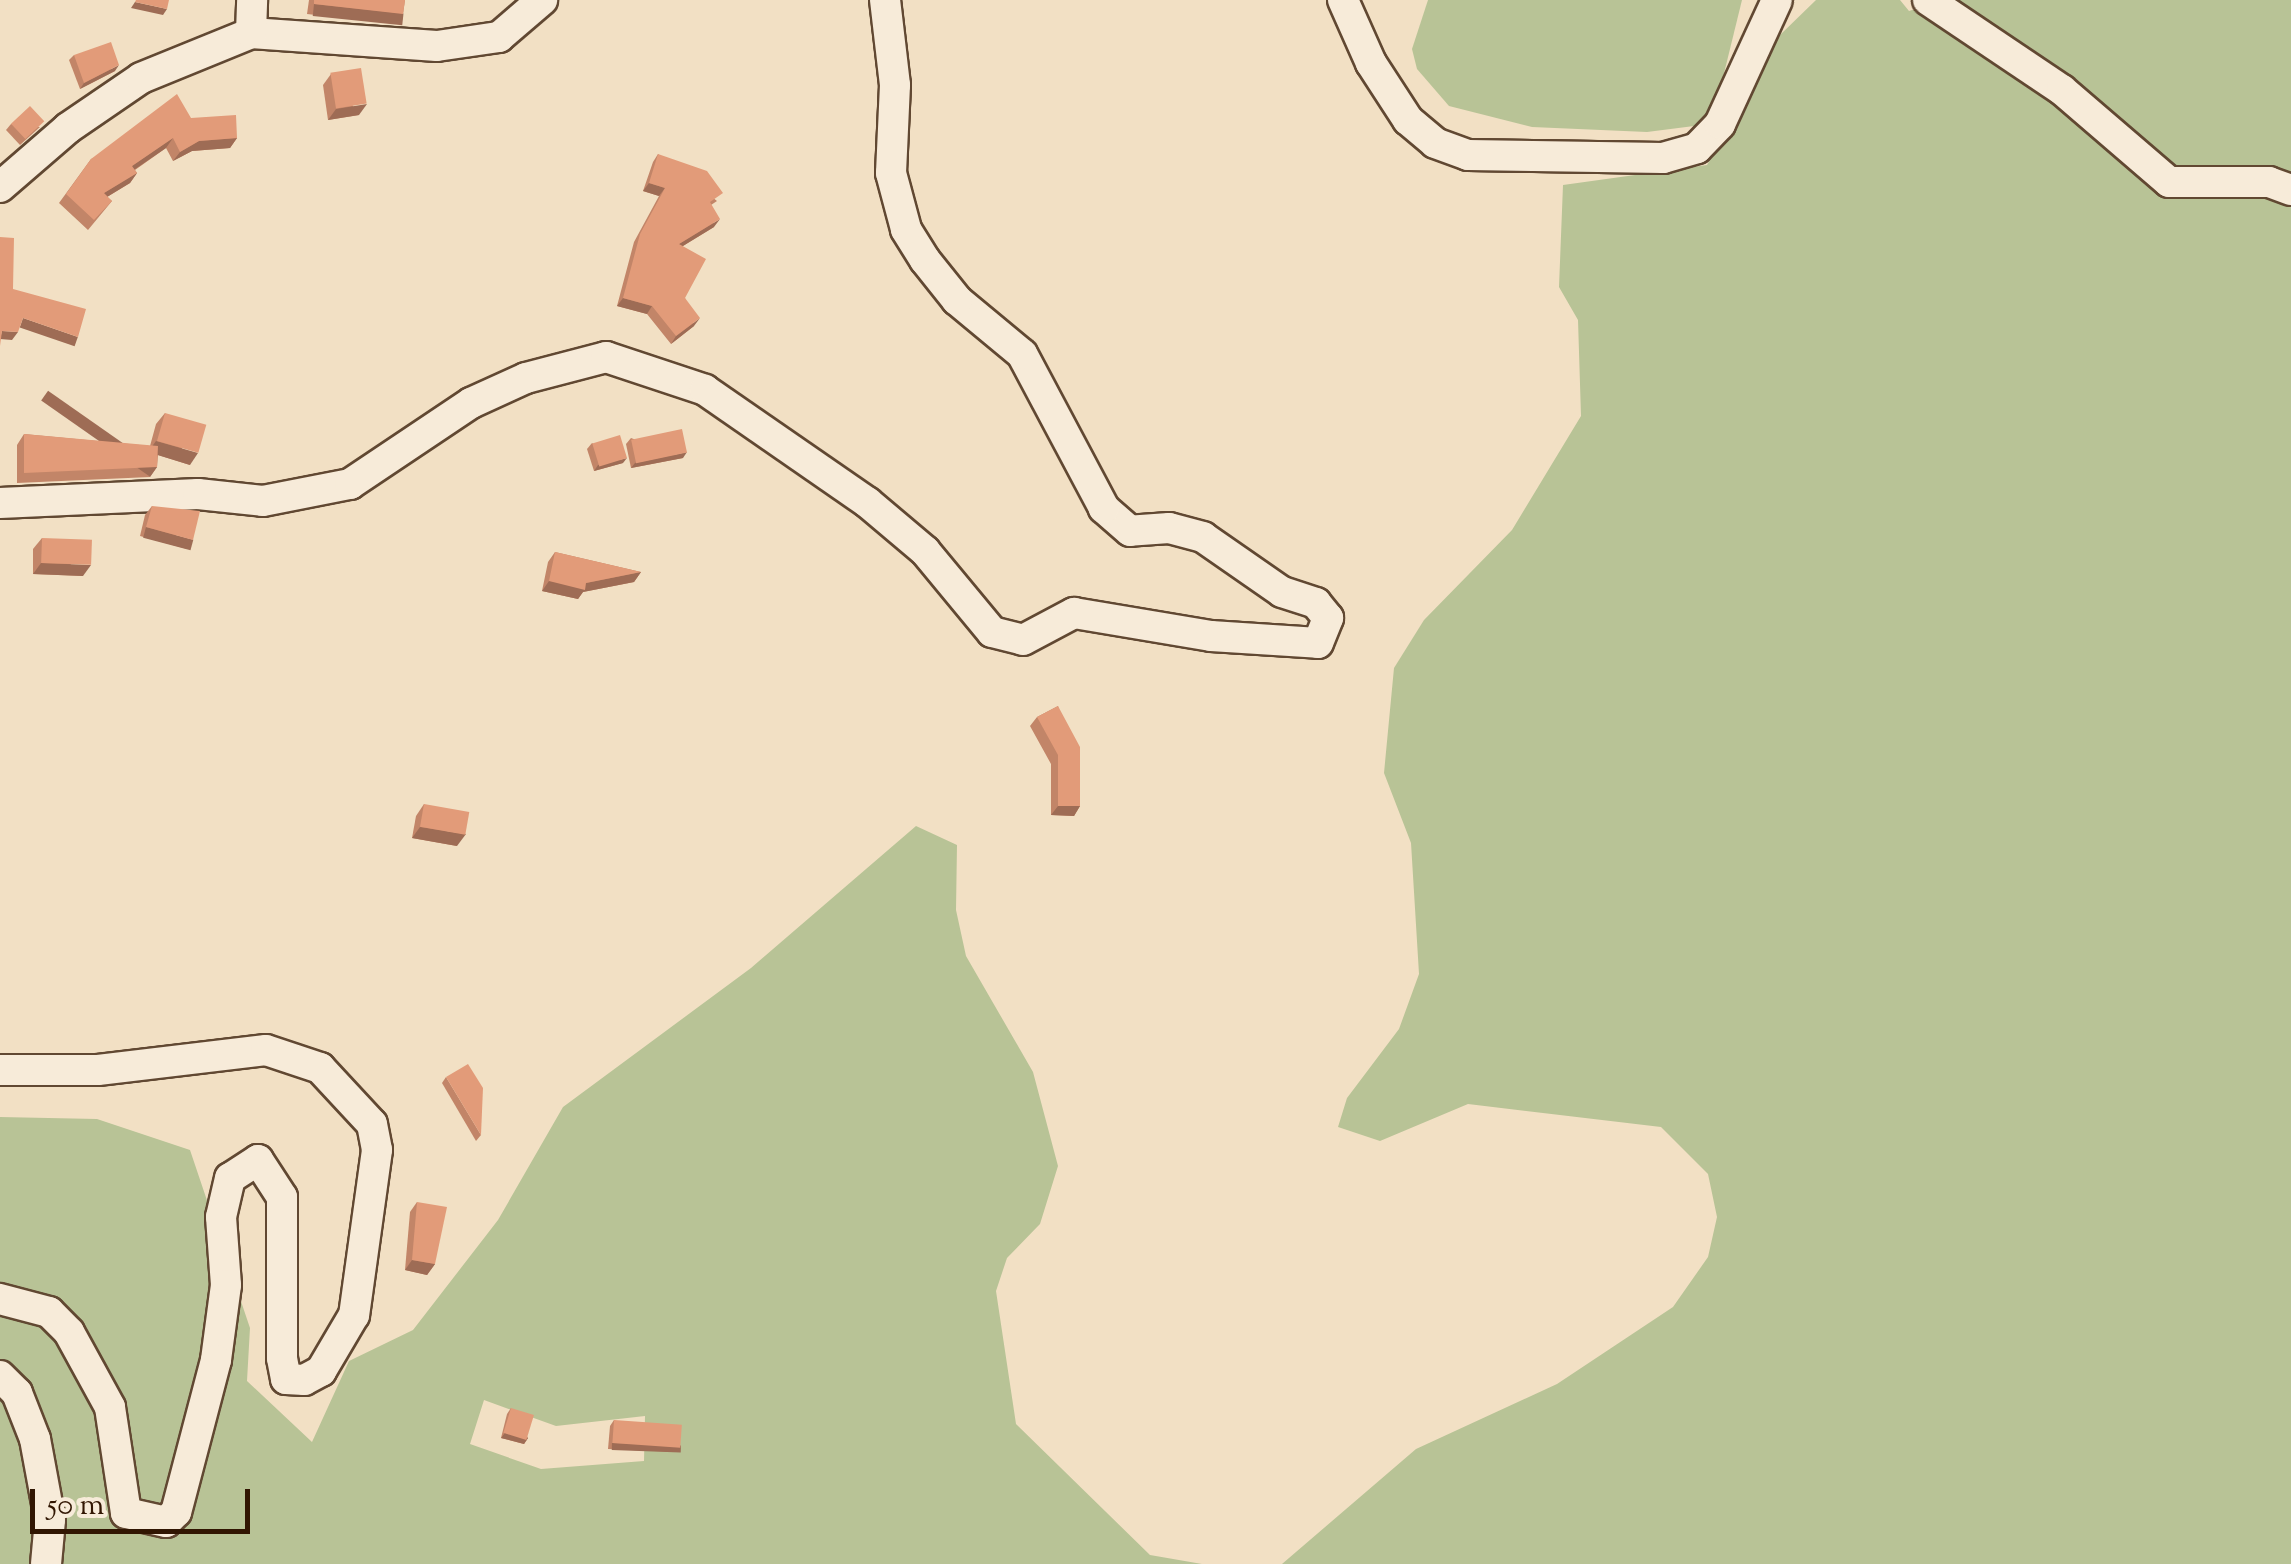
<!DOCTYPE html>
<style>
body{margin:0}
#map{position:relative;width:2291px;height:1564px;overflow:hidden;background:#f2e0c4;font-family:"Sorts Mill Goudy",serif}
div>[style]{position:absolute}
.green>*{inset:0;background:#b8c396}
.roads{filter:drop-shadow(2px 0 #614832) drop-shadow(-2px 0 #614832) drop-shadow(0 2px #614832) drop-shadow(0 -2px #614832)}
.minor>*{height:30px;margin:-15px;padding:0 15px;transform-origin:15px;border-radius:15px;background:#f7ebd9}
.wall>*{inset:0;background:#c28568}
.shaded-wall>*{inset:0;background:#9e6c55;transform-origin:0 0}
.building>*{inset:0;background:#e29b79;transform-origin:0 0}
span{translate:-50% -50%;white-space:nowrap;text-align:center;line-height:1.15;-webkit-text-stroke:10px #f7ebd9;paint-order:stroke}
.scale{position:absolute;left:30px;top:1489px;width:220px;height:45px;box-sizing:border-box;border:5px solid #311602;border-top:0;padding-left:12px;font-size:30px;line-height:35px;white-space:nowrap;color:#311602;-webkit-text-stroke:8px #f7ebd9;paint-order:stroke}
</style>
<div id="map">
<div class="green">
<i style="clip-path:polygon(1428px 0,1742px 0,1716px 106px,1694px 126px,1647px 132px,1532px 127px,1449px 106px,1417px 69px,1412px 49px)"></i>
<i style="clip-path:polygon(1816px 0,1900px 0,1909px 11px,1943px 0,2291px 0,2291px 1564px,1282px 1564px,1416px 1449px,1557px 1384px,1673px 1307px,1708px 1257px,1717px 1217px,1708px 1174px,1661px 1127px,1468px 1104px,1380px 1141px,1338px 1127px,1347px 1098px,1399px 1029px,1419px 974px,1411px 843px,1384px 773px,1394px 668px,1424px 620px,1512px 530px,1581px 416px,1578px 320px,1559px 287px,1563px 185px,1707px 165px,1780px 35px)"></i>
<i style="clip-path:polygon(evenodd,916px 826px,957px 845px,956px 910px,966px 956px,1033px 1072px,1058px 1166px,1040px 1224px,1007px 1258px,996px 1291px,1016px 1424px,1150px 1555px,1202px 1564px,0 1564px,0 1117px,97px 1119px,190px 1150px,250px 1328px,247px 1381px,312px 1442px,349px 1361px,413px 1330px,498px 1220px,563px 1107px,751px 968px,916px 826px,484px 1400px,556px 1426px,645px 1416px,644px 1461px,541px 1469px,470px 1444px,484px 1400px)"></i>
</div>
<div class="roads">
<div class="minor">
<i style="left:1343px;top:0;width:69px;rotate:66deg"></i>
<i style="left:1371px;top:63px;width:68px;rotate:57deg"></i>
<i style="left:1408px;top:120px;width:35px;rotate:40deg"></i>
<i style="left:1435px;top:143px;width:35px;rotate:20deg"></i>
<i style="left:1468px;top:155px;width:195px;rotate:0.9deg"></i>
<i style="left:1663px;top:158px;width:35px;rotate:-16deg"></i>
<i style="left:1697px;top:148px;width:33px;rotate:-46deg"></i>
<i style="left:1720px;top:124px;width:136px;rotate:-65.3deg"></i>
<i style="left:1928px;top:0;width:161px;rotate:33.9deg"></i>
<i style="left:2062px;top:90px;width:141px;rotate:40.7deg"></i>
<i style="left:2169px;top:182px;width:100px"></i>
<i style="left:2269px;top:182px;width:23px;rotate:20deg"></i>
<i style="left:251px;top:33px;width:186px;rotate:4deg"></i>
<i style="left:437px;top:46px;width:63px;rotate:-8.3deg"></i>
<i style="left:499px;top:37px;width:57px;rotate:-40.7deg"></i>
<i style="left:0;top:187px;width:90px;rotate:-40.9deg"></i>
<i style="left:68px;top:128px;width:88px;rotate:-34.4deg"></i>
<i style="left:141px;top:78px;width:119px;rotate:-22.2deg"></i>
<i style="left:251px;top:33px;width:33px;rotate:-88deg"></i>
<i style="left:0;top:503px;width:198px;rotate:-2.6deg"></i>
<i style="left:198px;top:494px;width:65px;rotate:6.1deg"></i>
<i style="left:263px;top:501px;width:89px;rotate:-11.1deg"></i>
<i style="left:350px;top:484px;width:146px;rotate:-33.8deg"></i>
<i style="left:471px;top:403px;width:60px;rotate:-24.4deg"></i>
<i style="left:526px;top:378px;width:83px;rotate:-14.7deg"></i>
<i style="left:606px;top:357px;width:104px;rotate:18.4deg"></i>
<i style="left:705px;top:390px;width:197px;rotate:34.7deg"></i>
<i style="left:867px;top:502px;width:76px;rotate:40.2deg"></i>
<i style="left:925px;top:551px;width:105px;rotate:50.4deg"></i>
<i style="left:992px;top:632px;width:32px;rotate:14deg"></i>
<i style="left:1023px;top:640px;width:58px;rotate:-27.9deg"></i>
<i style="left:1074px;top:613px;width:139px;rotate:9.5deg"></i>
<i style="left:1211px;top:636px;width:107px;rotate:3.7deg"></i>
<i style="left:1318px;top:643px;width:27px;rotate:-68deg"></i>
<i style="left:1328px;top:618px;width:19px;rotate:-129deg"></i>
<i style="left:1316px;top:603px;width:36px;rotate:-162deg"></i>
<i style="left:1282px;top:592px;width:96px;rotate:-145.2deg"></i>
<i style="left:1203px;top:537px;width:35px;rotate:-165deg"></i>
<i style="left:1169px;top:528px;width:39px;rotate:176deg"></i>
<i style="left:1130px;top:531px;width:35px;rotate:-139deg"></i>
<i style="left:1104px;top:508px;width:174px;rotate:-118deg"></i>
<i style="left:1022px;top:354px;width:85px;rotate:-140.3deg"></i>
<i style="left:957px;top:300px;width:51px;rotate:-128.7deg"></i>
<i style="left:925px;top:260px;width:36px;rotate:-122deg"></i>
<i style="left:906px;top:229px;width:58px;rotate:-105deg"></i>
<i style="left:891px;top:173px;width:88px;rotate:-87.4deg"></i>
<i style="left:895px;top:85px;width:86px;rotate:-96.7deg"></i>
<i style="left:0;top:1070px;width:98px"></i>
<i style="left:98px;top:1070px;width:169px;rotate:-6.8deg"></i>
<i style="left:266px;top:1050px;width:57px;rotate:18.4deg"></i>
<i style="left:320px;top:1068px;width:76px;rotate:47.1deg"></i>
<i style="left:372px;top:1124px;width:26px;rotate:79deg"></i>
<i style="left:377px;top:1150px;width:167px;rotate:97.9deg"></i>
<i style="left:354px;top:1315px;width:65px;rotate:120.5deg"></i>
<i style="left:321px;top:1371px;width:19px;rotate:152deg"></i>
<i style="left:304px;top:1380px;width:18px;rotate:-177deg"></i>
<i style="left:286px;top:1379px;width:21px;rotate:-101deg"></i>
<i style="left:282px;top:1358px;width:161px;rotate:-90deg"></i>
<i style="left:282px;top:1197px;width:44px;rotate:-123deg"></i>
<i style="left:258px;top:1160px;width:33px;rotate:147deg"></i>
<i style="left:230px;top:1178px;width:40px;rotate:103deg"></i>
<i style="left:221px;top:1217px;width:68px;rotate:85.8deg"></i>
<i style="left:226px;top:1285px;width:76px;rotate:97.6deg"></i>
<i style="left:216px;top:1360px;width:157px;rotate:104.7deg"></i>
<i style="left:176px;top:1512px;width:14px;rotate:135deg"></i>
<i style="left:166px;top:1522px;width:41px;rotate:-167.3deg"></i>
<i style="left:126px;top:1513px;width:107px;rotate:-98.6deg"></i>
<i style="left:110px;top:1407px;width:85px;rotate:-118.7deg"></i>
<i style="left:69px;top:1332px;width:28px;rotate:-135deg"></i>
<i style="left:49px;top:1312px;width:51px;rotate:-165.1deg"></i>
<i style="left:0;top:1376px;width:24px;rotate:45deg"></i>
<i style="left:17px;top:1393px;width:49px;rotate:68.6deg"></i>
<i style="left:35px;top:1439px;width:82px;rotate:79.5deg"></i>
<i style="left:50px;top:1520px;width:44px;rotate:95.2deg"></i>
</div>
</div>
<div class="wall">
<i style="clip-path:polygon(309px 0,405px 0,403px 14px,396px 24px,307px 14px)"></i>
<i style="clip-path:polygon(74px 55px,115px 71px,80px 89px,69px 60px)"></i>
<i style="clip-path:polygon(331px 74px,359px 115px,328px 120px,323px 85px)"></i>
<i style="clip-path:polygon(191px 118px,237px 138px,230px 148px,192px 151px,173px 161px,166px 148px,135px 170px,137px 173px,130px 183px,107px 197px,112px 201px,88px 230px,59px 203px,91px 159px)"></i>
<i style="clip-path:polygon(11px 124px,40px 127px,20px 145px,6px 130px)"></i>
<i style="clip-path:polygon(658px 154px,717px 201px,711px 205px,714px 227px,683px 246px,685px 298px,694px 326px,671px 344px,647px 314px,617px 306px,634px 242px,659px 196px,643px 191px,653px 162px)"></i>
<i style="clip-path:polygon(165px 413px,190px 465px,158px 455px,157px 467px,150px 477px,17px 483px,17px 445px,24px 434px,150px 446px,156px 424px)"></i>
<i style="clip-path:polygon(631px 438px,683px 458px,631px 468px,626px 444px)"></i>
<i style="clip-path:polygon(592px 443px,623px 463px,594px 471px,587px 449px)"></i>
<i style="clip-path:polygon(152px 506px,187px 549px,140px 536px,145px 515px)"></i>
<i style="clip-path:polygon(42px 538px,83px 576px,33px 574px,33px 549px)"></i>
<i style="clip-path:polygon(555px 552px,641px 572px,634px 582px,583px 592px,578px 599px,542px 591px,548px 562px)"></i>
<i style="clip-path:polygon(1058px 706px,1080px 806px,1074px 816px,1051px 815px,1051px 764px,1030px 726px,1037px 717px)"></i>
<i style="clip-path:polygon(424px 804px,457px 846px,412px 838px,416px 816px)"></i>
<i style="clip-path:polygon(446px 1077px,481px 1135px,476px 1141px,442px 1083px)"></i>
<i style="clip-path:polygon(417px 1202px,435px 1264px,427px 1275px,405px 1270px,410px 1212px)"></i>
<i style="clip-path:polygon(511px 1408px,528px 1438px,524px 1444px,501px 1438px,507px 1414px)"></i>
<i style="clip-path:polygon(614px 1420px,677px 1452px,608px 1449px,610px 1426px)"></i>
</div>
<div class="shaded-wall">
<i style="clip-path:polygon(135px 2px,167px 9px,163px 15px,131px 8px)"></i>
<i style="left:314px;top:4px;width:90px;height:12px;rotate:6deg"></i>
<i style="clip-path:polygon(119px 65px,115px 71px,80px 89px,84px 83px)"></i>
<i style="clip-path:polygon(367px 104px,359px 115px,328px 120px,336px 109px)"></i>
<i style="clip-path:polygon(173px 138px,166px 148px,125px 176px,132px 166px)"></i>
<i style="clip-path:polygon(237px 138px,230px 148px,192px 151px,173px 161px,180px 152px,199px 141px)"></i>
<i style="clip-path:polygon(137px 173px,130px 183px,97px 203px,104px 193px)"></i>
<i style="clip-path:polygon(649px 183px,665px 188px,659px 196px,643px 191px)"></i>
<i style="clip-path:polygon(720px 219px,714px 227px,673px 252px,679px 244px)"></i>
<i style="clip-path:polygon(623px 298px,652px 306px,647px 314px,617px 306px)"></i>
<i style="left:23px;top:318px;width:58px;height:10px;rotate:19deg"></i>
<i style="clip-path:polygon(700px 318px,694px 326px,671px 344px,676px 336px)"></i>
<i style="clip-path:polygon(2px 331px,18px 332px,12px 340px,0 339px)"></i>
<i style="clip-path:polygon(156px 441px,198px 453px,190px 465px,148px 452px)"></i>
<i style="clip-path:polygon(687px 452px,683px 458px,631px 468px,635px 463px)"></i>
<i style="clip-path:polygon(627px 458px,623px 463px,594px 471px,598px 465px)"></i>
<i style="left:157px;top:467px;width:12px;height:133px;rotate:125deg"></i>
<i style="left:146px;top:527px;width:49px;height:11px;rotate:15deg"></i>
<i style="clip-path:polygon(41px 563px,91px 565px,83px 576px,33px 574px)"></i>
<i style="clip-path:polygon(641px 572px,634px 582px,583px 592px,578px 599px,542px 591px,549px 581px,586px 583px)"></i>
<i style="clip-path:polygon(1058px 806px,1080px 806px,1074px 816px,1051px 815px)"></i>
<i style="clip-path:polygon(420px 827px,466px 834px,457px 846px,412px 838px)"></i>
<i style="clip-path:polygon(412px 1260px,435px 1264px,427px 1275px,405px 1270px)"></i>
<i style="clip-path:polygon(505px 1433px,528px 1438px,524px 1444px,501px 1438px)"></i>
<i style="left:612px;top:1443px;width:69px;height:7px;rotate:2deg"></i>
</div>
<div class="building">
<i style="clip-path:polygon(136px 0,169px 0,167px 9px,135px 2px)"></i>
<i style="clip-path:polygon(314px 0,405px 0,403px 14px,314px 4px)"></i>
<i style="clip-path:polygon(111px 42px,119px 65px,84px 83px,74px 55px)"></i>
<i style="left:361px;top:68px;width:36px;height:31px;rotate:81deg"></i>
<i style="clip-path:polygon(177px 94px,191px 118px,236px 115px,237px 138px,199px 141px,180px 152px,173px 138px,132px 166px,137px 173px,104px 193px,112px 201px,94px 220px,66px 194px,91px 159px)"></i>
<i style="left:30px;top:106px;width:21px;height:26px;rotate:47deg"></i>
<i style="clip-path:polygon(658px 154px,707px 171px,723px 193px,710px 202px,720px 219px,679px 244px,706px 259px,685px 298px,700px 318px,676px 336px,652px 306px,623px 298px,640px 234px,665px 188px,649px 183px)"></i>
<i style="clip-path:polygon(0 237px,14px 238px,13px 289px,86px 309px,78px 337px,23px 318px,18px 332px,2px 331px,0 346px)"></i>
<i style="left:165px;top:413px;width:43px;height:29px;rotate:16deg"></i>
<i style="left:682px;top:429px;width:24px;height:52px;rotate:78deg"></i>
<i style="clip-path:polygon(24px 434px,158px 446px,157px 467px,24px 473px)"></i>
<i style="left:620px;top:435px;width:24px;height:29px;rotate:73deg"></i>
<i style="clip-path:polygon(152px 506px,200px 511px,193px 540px,146px 527px)"></i>
<i style="left:42px;top:538px;width:50px;height:25px;rotate:2deg"></i>
<i style="clip-path:polygon(555px 552px,641px 572px,586px 583px,585px 590px,549px 581px)"></i>
<i style="clip-path:polygon(1058px 706px,1080px 747px,1080px 806px,1058px 806px,1058px 755px,1037px 717px)"></i>
<i style="left:424px;top:804px;width:46px;height:23px;rotate:10deg"></i>
<i style="clip-path:polygon(468px 1064px,483px 1088px,481px 1135px,446px 1077px)"></i>
<i style="clip-path:polygon(417px 1202px,447px 1207px,435px 1264px,412px 1260px)"></i>
<i style="left:511px;top:1408px;width:24px;height:26px;rotate:17deg"></i>
<i style="left:614px;top:1420px;width:68px;height:23px;rotate:4deg"></i>
</div>
<div class="scale">50 m</div>
</div>
